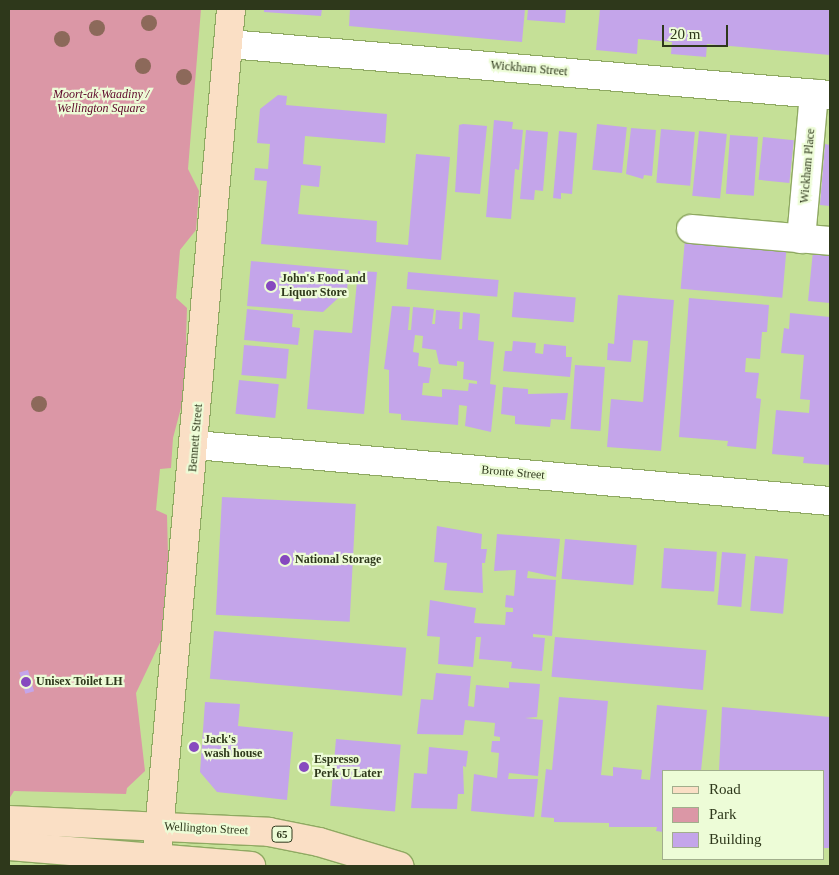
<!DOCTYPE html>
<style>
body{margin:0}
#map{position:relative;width:839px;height:875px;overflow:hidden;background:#c5e097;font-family:Georgia,serif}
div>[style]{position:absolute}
.green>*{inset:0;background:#db97a6}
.building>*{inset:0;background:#c4a5ea;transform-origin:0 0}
.roads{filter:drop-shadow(1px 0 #8fa962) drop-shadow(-1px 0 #8fa962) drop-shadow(0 1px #8fa962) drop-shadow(0 -1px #8fa962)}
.minor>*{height:28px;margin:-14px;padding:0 14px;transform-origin:14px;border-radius:14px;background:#fff}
.major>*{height:28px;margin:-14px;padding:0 14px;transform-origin:14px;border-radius:14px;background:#fadfc5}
.trees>*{width:16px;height:16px;margin:-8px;border-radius:50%;background:#8c695a}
.dots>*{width:14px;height:14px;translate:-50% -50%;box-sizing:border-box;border:2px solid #edfcd7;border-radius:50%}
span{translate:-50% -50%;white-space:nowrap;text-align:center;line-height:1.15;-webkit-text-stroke:4.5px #edfcd7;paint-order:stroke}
.shield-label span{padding:1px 4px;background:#edfcd7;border:1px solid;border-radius:4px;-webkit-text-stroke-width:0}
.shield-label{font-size:11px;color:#2e381b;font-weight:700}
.street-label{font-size:12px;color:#2e381b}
.park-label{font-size:12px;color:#5d0729;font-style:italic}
.poi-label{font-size:12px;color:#2e381b;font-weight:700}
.left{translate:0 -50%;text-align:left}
.frame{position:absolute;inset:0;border:10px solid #2e381b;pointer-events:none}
.legend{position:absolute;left:662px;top:770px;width:162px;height:90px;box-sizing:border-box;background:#edfcd7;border:1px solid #a1ae8c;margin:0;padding:6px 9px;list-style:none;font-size:15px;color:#2e381b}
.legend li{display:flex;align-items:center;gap:10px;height:25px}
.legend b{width:25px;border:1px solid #a1ae8c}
.scale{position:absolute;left:662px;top:25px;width:66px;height:22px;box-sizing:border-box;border:2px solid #2e381b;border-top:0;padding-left:6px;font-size:15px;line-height:18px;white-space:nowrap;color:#2e381b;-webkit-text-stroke:4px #edfcd7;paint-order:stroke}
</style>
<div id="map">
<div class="green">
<i style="clip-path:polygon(9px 9px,201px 9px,188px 169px,199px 191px,196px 230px,180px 250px,176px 298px,187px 308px,186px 339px,191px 370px,173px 438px,171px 468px,160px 469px,156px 510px,167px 515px,169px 595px,166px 630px,136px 693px,145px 771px,127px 788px,126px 794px,14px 791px,9px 799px)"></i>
</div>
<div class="building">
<i style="clip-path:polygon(264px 9px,322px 9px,321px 16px,264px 12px)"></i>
<i style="clip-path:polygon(350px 9px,525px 9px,522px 42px,349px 26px)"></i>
<i style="clip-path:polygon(528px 9px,566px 9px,565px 23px,527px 20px)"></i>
<i style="clip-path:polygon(600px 9px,830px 9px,830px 55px,707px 44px,706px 57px,671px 54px,672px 42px,638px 39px,637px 54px,596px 50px)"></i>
<i style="clip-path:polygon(278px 95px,287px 96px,286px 105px,387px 114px,385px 143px,305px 136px,303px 164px,321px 166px,319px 187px,301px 185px,298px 214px,377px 221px,376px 242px,408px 245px,416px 154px,450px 157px,441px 260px,261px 244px,267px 181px,254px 180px,255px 168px,268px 169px,270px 144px,257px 143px,260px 109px)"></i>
<i style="clip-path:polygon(494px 120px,513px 122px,512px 129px,523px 130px,519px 170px,515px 169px,511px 219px,486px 217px)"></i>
<i style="clip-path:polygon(463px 124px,487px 126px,480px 194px,455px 192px,459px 125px)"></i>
<i style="left:597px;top:124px;width:30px;height:46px;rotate:6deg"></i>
<i style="clip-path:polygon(631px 128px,656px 130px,652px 176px,644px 175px,643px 179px,626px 174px)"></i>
<i style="left:661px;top:129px;width:34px;height:54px;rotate:5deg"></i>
<i style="clip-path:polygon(526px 130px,548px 132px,543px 191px,535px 190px,534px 200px,520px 199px)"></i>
<i style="clip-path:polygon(559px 131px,577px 133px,572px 194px,561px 193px,561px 199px,553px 198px)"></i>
<i style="left:699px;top:131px;width:28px;height:65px;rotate:6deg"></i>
<i style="left:730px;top:135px;width:28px;height:59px;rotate:4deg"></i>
<i style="left:763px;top:137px;width:31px;height:43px;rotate:6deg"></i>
<i style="clip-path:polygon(825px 144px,830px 145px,830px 206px,820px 205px)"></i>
<i style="left:685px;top:239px;width:102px;height:50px;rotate:5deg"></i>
<i style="clip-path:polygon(813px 251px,830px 253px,830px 303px,808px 301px)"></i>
<i style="clip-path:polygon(251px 261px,349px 270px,347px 290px,323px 312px,247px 306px)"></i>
<i style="clip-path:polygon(358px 271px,377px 272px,364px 414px,307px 409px,314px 330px,352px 333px)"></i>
<i style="left:408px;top:272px;width:91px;height:17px;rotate:5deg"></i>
<i style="left:514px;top:292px;width:62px;height:25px;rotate:5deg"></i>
<i style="clip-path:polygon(618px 295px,674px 300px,661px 451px,607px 447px,611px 399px,643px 402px,648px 341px,633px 340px,631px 362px,607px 360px,608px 343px,614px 344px)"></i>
<i style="clip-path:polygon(689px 298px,769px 305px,767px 332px,762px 332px,760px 359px,746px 358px,745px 372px,759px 373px,756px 398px,761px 399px,756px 449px,727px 446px,728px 441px,679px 437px)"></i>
<i style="clip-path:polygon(evenodd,392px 306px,410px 307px,408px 330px,411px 330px,413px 307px,434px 309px,432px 324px,435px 324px,436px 310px,460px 312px,459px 329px,462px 329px,463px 312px,480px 314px,478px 340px,494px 342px,490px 384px,496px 385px,491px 432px,465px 426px,467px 406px,459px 405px,458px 425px,401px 420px,401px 414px,389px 413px,389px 370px,384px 369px,392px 306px,415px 335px,423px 336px,422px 348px,436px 350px,439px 364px,457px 366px,457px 361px,464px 362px,463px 379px,477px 381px,477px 384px,469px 383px,468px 391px,442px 389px,442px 397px,422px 395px,423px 383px,429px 383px,431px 368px,418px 366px,419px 353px,413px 352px,415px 335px)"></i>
<i style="clip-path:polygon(247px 309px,293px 314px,292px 327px,300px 328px,298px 345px,244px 340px)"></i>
<i style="clip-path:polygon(790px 313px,830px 317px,830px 465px,803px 463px,804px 457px,772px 454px,776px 410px,809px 413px,810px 400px,800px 399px,804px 355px,781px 353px,784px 328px,789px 329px)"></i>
<i style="clip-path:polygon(513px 341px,536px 343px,535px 353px,543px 354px,544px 344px,566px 346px,566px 357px,572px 357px,570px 377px,503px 371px,505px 351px,512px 351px)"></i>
<i style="left:244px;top:345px;width:45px;height:30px;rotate:5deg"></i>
<i style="left:575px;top:365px;width:30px;height:64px;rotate:4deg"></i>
<i style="left:239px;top:380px;width:40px;height:34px;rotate:6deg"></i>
<i style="clip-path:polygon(503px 387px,528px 389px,528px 394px,568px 393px,565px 420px,551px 419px,550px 427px,515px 424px,515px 416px,501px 414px)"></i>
<i style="left:222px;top:497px;width:134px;height:118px;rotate:3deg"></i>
<i style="clip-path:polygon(437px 526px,482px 534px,481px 549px,487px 549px,485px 563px,482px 563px,483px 593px,444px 590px,447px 563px,434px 562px)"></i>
<i style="clip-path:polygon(497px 534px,560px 539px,556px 577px,528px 571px,527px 578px,556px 580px,552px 636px,533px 634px,533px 637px,545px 638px,542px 671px,511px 668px,512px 662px,479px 659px,481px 637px,476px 637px,473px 667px,438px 664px,440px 637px,427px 636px,430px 600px,476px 608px,474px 623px,505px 625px,506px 612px,513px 612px,513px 608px,505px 607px,506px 595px,514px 596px,516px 570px,494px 571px)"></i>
<i style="left:565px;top:539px;width:72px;height:40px;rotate:5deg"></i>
<i style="left:664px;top:548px;width:53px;height:40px;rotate:4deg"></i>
<i style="left:722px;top:552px;width:24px;height:53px;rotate:5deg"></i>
<i style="left:755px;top:556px;width:33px;height:55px;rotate:5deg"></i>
<i style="left:214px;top:631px;width:193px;height:48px;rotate:5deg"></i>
<i style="left:555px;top:637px;width:152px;height:40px;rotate:5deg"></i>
<i style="left:28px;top:670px;width:22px;height:9px;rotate:74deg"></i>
<i style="clip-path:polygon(436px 673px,471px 676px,468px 706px,474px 707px,476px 685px,509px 688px,509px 682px,540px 684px,537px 717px,525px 718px,543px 720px,538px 776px,509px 773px,508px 779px,538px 779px,534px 817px,471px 811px,474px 774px,497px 778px,499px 753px,491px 752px,492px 741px,500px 741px,500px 737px,494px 736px,495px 723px,465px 720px,463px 735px,417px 734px,421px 699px,433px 700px)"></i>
<i style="clip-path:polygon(559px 697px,608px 701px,601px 775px,613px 776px,613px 767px,642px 770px,641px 779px,650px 780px,657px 705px,707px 710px,701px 771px,663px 771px,663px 832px,656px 831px,657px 827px,609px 827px,609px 823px,554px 822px,554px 818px,541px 817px,546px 769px,552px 770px)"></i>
<i style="clip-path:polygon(205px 702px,240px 704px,238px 726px,293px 732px,287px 800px,217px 792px,200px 772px)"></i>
<i style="clip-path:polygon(722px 707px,830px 717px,830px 848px,823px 848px,823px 771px,719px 771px)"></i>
<i style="left:336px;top:739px;width:65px;height:67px;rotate:5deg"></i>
<i style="clip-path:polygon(429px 747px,468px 751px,466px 767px,463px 766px,464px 794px,458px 794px,457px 809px,411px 808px,414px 773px,427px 774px)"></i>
</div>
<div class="roads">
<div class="minor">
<i style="left:229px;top:44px;width:603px;rotate:4.85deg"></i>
<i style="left:691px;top:229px;width:140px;rotate:4.9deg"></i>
<i style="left:801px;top:239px;width:146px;rotate:-84.9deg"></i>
<i style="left:195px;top:445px;width:637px;rotate:5.04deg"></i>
</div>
<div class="major">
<i style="left:9px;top:820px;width:260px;rotate:2.6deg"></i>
<i style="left:269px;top:832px;width:51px;rotate:11.3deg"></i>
<i style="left:319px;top:842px;width:84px;rotate:16.7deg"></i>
<i style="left:9px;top:846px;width:243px;rotate:4.7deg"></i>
<i style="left:156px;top:866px;width:860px;rotate:-85deg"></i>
</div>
</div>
<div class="trees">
<i style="left:149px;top:23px"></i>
<i style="left:97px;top:28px"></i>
<i style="left:62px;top:39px"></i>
<i style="left:143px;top:66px"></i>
<i style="left:184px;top:77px"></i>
<i style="left:39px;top:404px"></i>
</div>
<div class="dots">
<i style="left:271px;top:286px;background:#8649bf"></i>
<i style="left:285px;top:560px;background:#8649bf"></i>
<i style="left:26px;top:682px;background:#8649bf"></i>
<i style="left:194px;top:747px;background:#8649bf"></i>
<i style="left:304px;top:767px;background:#8649bf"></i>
</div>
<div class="shield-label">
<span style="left:282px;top:834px">65</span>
</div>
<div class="street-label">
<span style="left:529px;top:69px;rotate:5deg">Wickham Street</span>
<span style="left:808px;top:166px;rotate:-85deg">Wickham Place</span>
<span style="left:196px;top:438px;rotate:-85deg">Bennett Street</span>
<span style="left:513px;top:473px;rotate:5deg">Bronte Street</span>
<span style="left:206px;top:829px;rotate:3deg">Wellington Street</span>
</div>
<div class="park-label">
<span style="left:101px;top:102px">Moort-ak Waadiny /<br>Wellington Square</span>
</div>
<div class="poi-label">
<span class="left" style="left:281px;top:286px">John's Food and<br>Liquor Store</span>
<span class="left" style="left:295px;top:560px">National Storage</span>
<span class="left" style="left:36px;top:682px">Unisex Toilet LH</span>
<span class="left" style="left:204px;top:747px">Jack's<br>wash house</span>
<span class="left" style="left:314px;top:767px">Espresso<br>Perk U Later</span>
</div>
<div class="frame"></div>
<ul class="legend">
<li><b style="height:6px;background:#fadfc5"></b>Road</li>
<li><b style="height:14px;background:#db97a6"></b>Park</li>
<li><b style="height:14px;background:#c4a5ea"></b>Building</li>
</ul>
<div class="scale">20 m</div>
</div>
